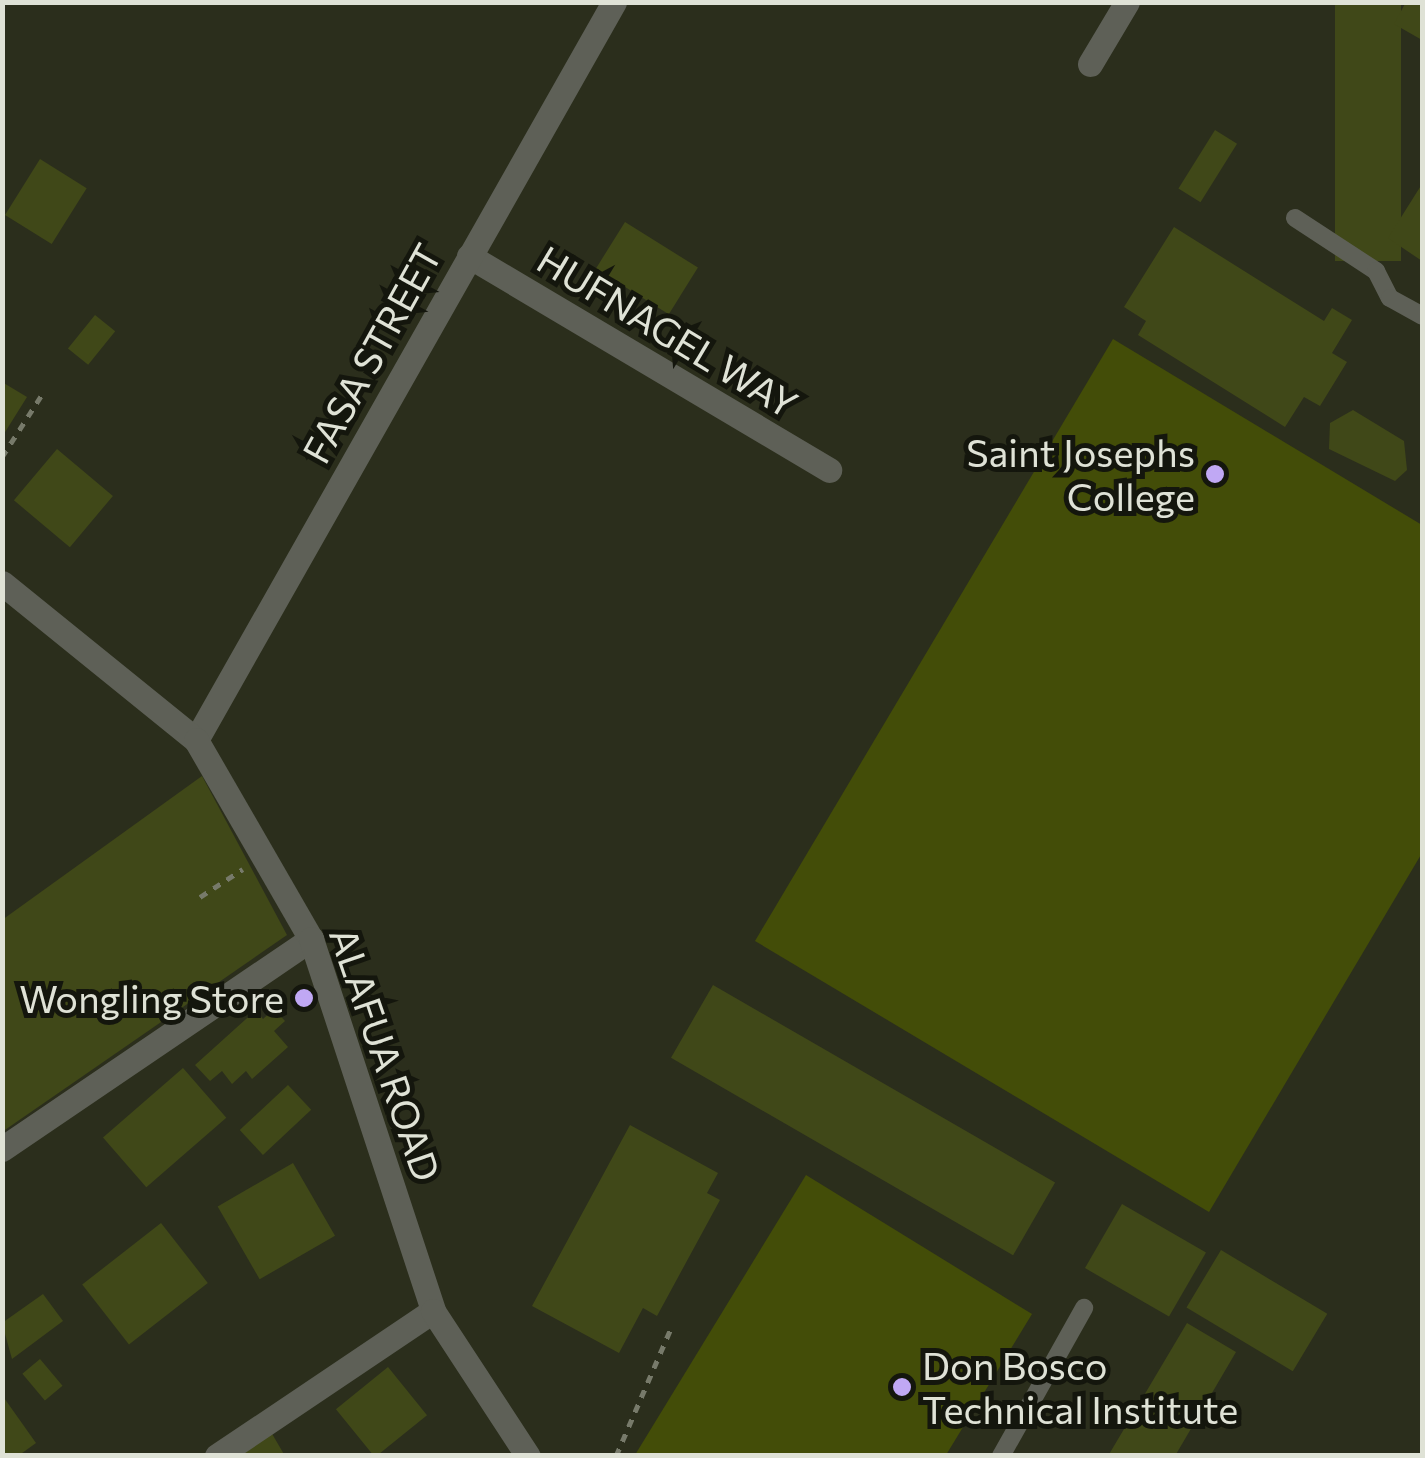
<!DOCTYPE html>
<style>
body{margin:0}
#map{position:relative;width:1425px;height:1458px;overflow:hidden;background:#2b2e1c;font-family:Commissioner,sans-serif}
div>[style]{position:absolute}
.green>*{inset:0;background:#434d08}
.building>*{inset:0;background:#404818;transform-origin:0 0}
.path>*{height:5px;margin-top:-2.5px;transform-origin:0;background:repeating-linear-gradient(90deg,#777a6a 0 8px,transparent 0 16px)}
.service>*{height:18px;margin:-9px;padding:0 9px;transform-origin:9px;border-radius:9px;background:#5e6057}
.minor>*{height:25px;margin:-12.5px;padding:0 12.5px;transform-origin:12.5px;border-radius:12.5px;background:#5e6057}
.tertiary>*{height:25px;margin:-12.5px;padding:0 12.5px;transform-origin:12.5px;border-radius:12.5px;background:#5e6057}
.dots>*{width:28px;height:28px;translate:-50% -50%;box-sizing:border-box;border:5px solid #14160d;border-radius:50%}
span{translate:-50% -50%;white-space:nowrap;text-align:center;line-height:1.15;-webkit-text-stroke:10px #14160d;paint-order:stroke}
.street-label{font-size:38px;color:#dfe2d6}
.poi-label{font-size:38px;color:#dfe2d6}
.right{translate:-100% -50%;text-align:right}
.left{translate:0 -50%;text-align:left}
.frame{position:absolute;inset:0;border:5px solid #dfe2d6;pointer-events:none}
</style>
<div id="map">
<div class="green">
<i style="clip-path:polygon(1113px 339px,1422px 525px,1422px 853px,1209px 1212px,755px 941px)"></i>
<i style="clip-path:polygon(806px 1175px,1032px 1314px,946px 1455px,635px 1455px)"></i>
</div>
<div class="building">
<i style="left:1335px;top:2px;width:66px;height:259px"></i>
<i style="clip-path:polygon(1406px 2px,1422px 2px,1422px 40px,1394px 24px)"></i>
<i style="left:1215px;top:130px;width:26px;height:69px;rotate:32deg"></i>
<i style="left:40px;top:159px;width:55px;height:66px;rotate:32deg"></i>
<i style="clip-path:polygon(1422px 184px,1422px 261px,1388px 238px)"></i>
<i style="left:625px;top:222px;width:86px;height:55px;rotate:32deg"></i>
<i style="clip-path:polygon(1174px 227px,1324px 321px,1332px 308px,1352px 320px,1332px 353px,1347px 362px,1320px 406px,1304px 397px,1285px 427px,1138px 335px,1146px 321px,1124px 307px)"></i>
<i style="left:95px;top:315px;width:26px;height:43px;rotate:39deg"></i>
<i style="clip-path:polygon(2px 382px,27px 397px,2px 437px)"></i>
<i style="clip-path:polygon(1353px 410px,1404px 441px,1407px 470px,1395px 481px,1329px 449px,1330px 423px)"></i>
<i style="left:57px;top:449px;width:73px;height:67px;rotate:40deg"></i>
<i style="clip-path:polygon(202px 776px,287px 935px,2px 1132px,2px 920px)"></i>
<i style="left:713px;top:985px;width:395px;height:84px;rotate:30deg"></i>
<i style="clip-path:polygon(274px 1009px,285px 1021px,274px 1031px,288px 1047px,252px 1079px,246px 1071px,232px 1084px,222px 1071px,210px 1081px,195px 1065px,256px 1010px,263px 1019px)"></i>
<i style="left:183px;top:1068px;width:66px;height:106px;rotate:49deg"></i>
<i style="left:288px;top:1085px;width:34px;height:66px;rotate:47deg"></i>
<i style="clip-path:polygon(630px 1125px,718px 1173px,707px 1193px,720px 1200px,657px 1316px,643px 1308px,619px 1353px,532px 1306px)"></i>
<i style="left:293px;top:1163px;width:84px;height:87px;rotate:60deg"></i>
<i style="left:1122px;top:1204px;width:97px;height:74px;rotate:30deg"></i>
<i style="left:161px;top:1223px;width:76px;height:100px;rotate:52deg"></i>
<i style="left:1221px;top:1250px;width:124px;height:67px;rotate:31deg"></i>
<i style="clip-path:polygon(43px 1294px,63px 1321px,12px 1359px,2px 1323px)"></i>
<i style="clip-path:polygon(1187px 1323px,1236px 1352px,1175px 1456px,1108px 1456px)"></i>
<i style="left:40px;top:1359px;width:35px;height:23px;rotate:50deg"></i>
<i style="left:388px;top:1367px;width:62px;height:67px;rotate:51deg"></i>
<i style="clip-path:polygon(2px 1395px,36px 1443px,18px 1456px,2px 1456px)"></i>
<i style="clip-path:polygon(271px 1432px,285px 1456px,235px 1456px)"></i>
</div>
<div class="path">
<i style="left:2px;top:457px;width:76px;rotate:-57.4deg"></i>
<i style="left:200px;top:897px;width:51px;rotate:-33.1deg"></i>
<i style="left:616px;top:1456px;width:142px;rotate:-66.7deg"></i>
</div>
<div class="service">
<i style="left:1295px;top:218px;width:97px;rotate:33.2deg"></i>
<i style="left:1376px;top:271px;width:30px;rotate:63deg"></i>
<i style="left:1390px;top:298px;width:37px;rotate:29deg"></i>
<i style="left:1001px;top:1456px;width:170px;rotate:-60.7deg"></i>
</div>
<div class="minor">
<i style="left:1090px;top:64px;width:72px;rotate:-59.2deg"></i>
<i style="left:469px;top:256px;width:419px;rotate:30.7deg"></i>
<i style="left:196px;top:740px;width:848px;rotate:-60.47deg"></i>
<i style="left:2px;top:1149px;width:374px;rotate:-34.2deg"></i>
<i style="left:217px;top:1456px;width:260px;rotate:-33.9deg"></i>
</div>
<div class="tertiary">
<i style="left:2px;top:583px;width:250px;rotate:39deg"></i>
<i style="left:196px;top:740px;width:230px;rotate:60deg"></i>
<i style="left:311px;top:939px;width:391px;rotate:71.8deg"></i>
<i style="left:433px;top:1311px;width:173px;rotate:56.8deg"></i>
</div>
<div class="dots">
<i style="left:1215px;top:474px;background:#c0a8f4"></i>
<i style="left:304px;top:998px;background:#c0a8f4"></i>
<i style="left:902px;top:1387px;background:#c0a8f4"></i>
</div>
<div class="street-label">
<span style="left:668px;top:331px;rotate:31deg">HUFNAGEL WAY</span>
<span style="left:371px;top:353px;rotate:-61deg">FASA STREET</span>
<span style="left:386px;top:1054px;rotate:71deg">ALAFUA ROAD</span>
</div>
<div class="poi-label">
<span class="right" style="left:1195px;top:474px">Saint Josephs<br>College</span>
<span class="right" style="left:284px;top:998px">Wongling Store</span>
<span class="left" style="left:922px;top:1387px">Don Bosco<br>Technical Institute</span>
</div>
<div class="frame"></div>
</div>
